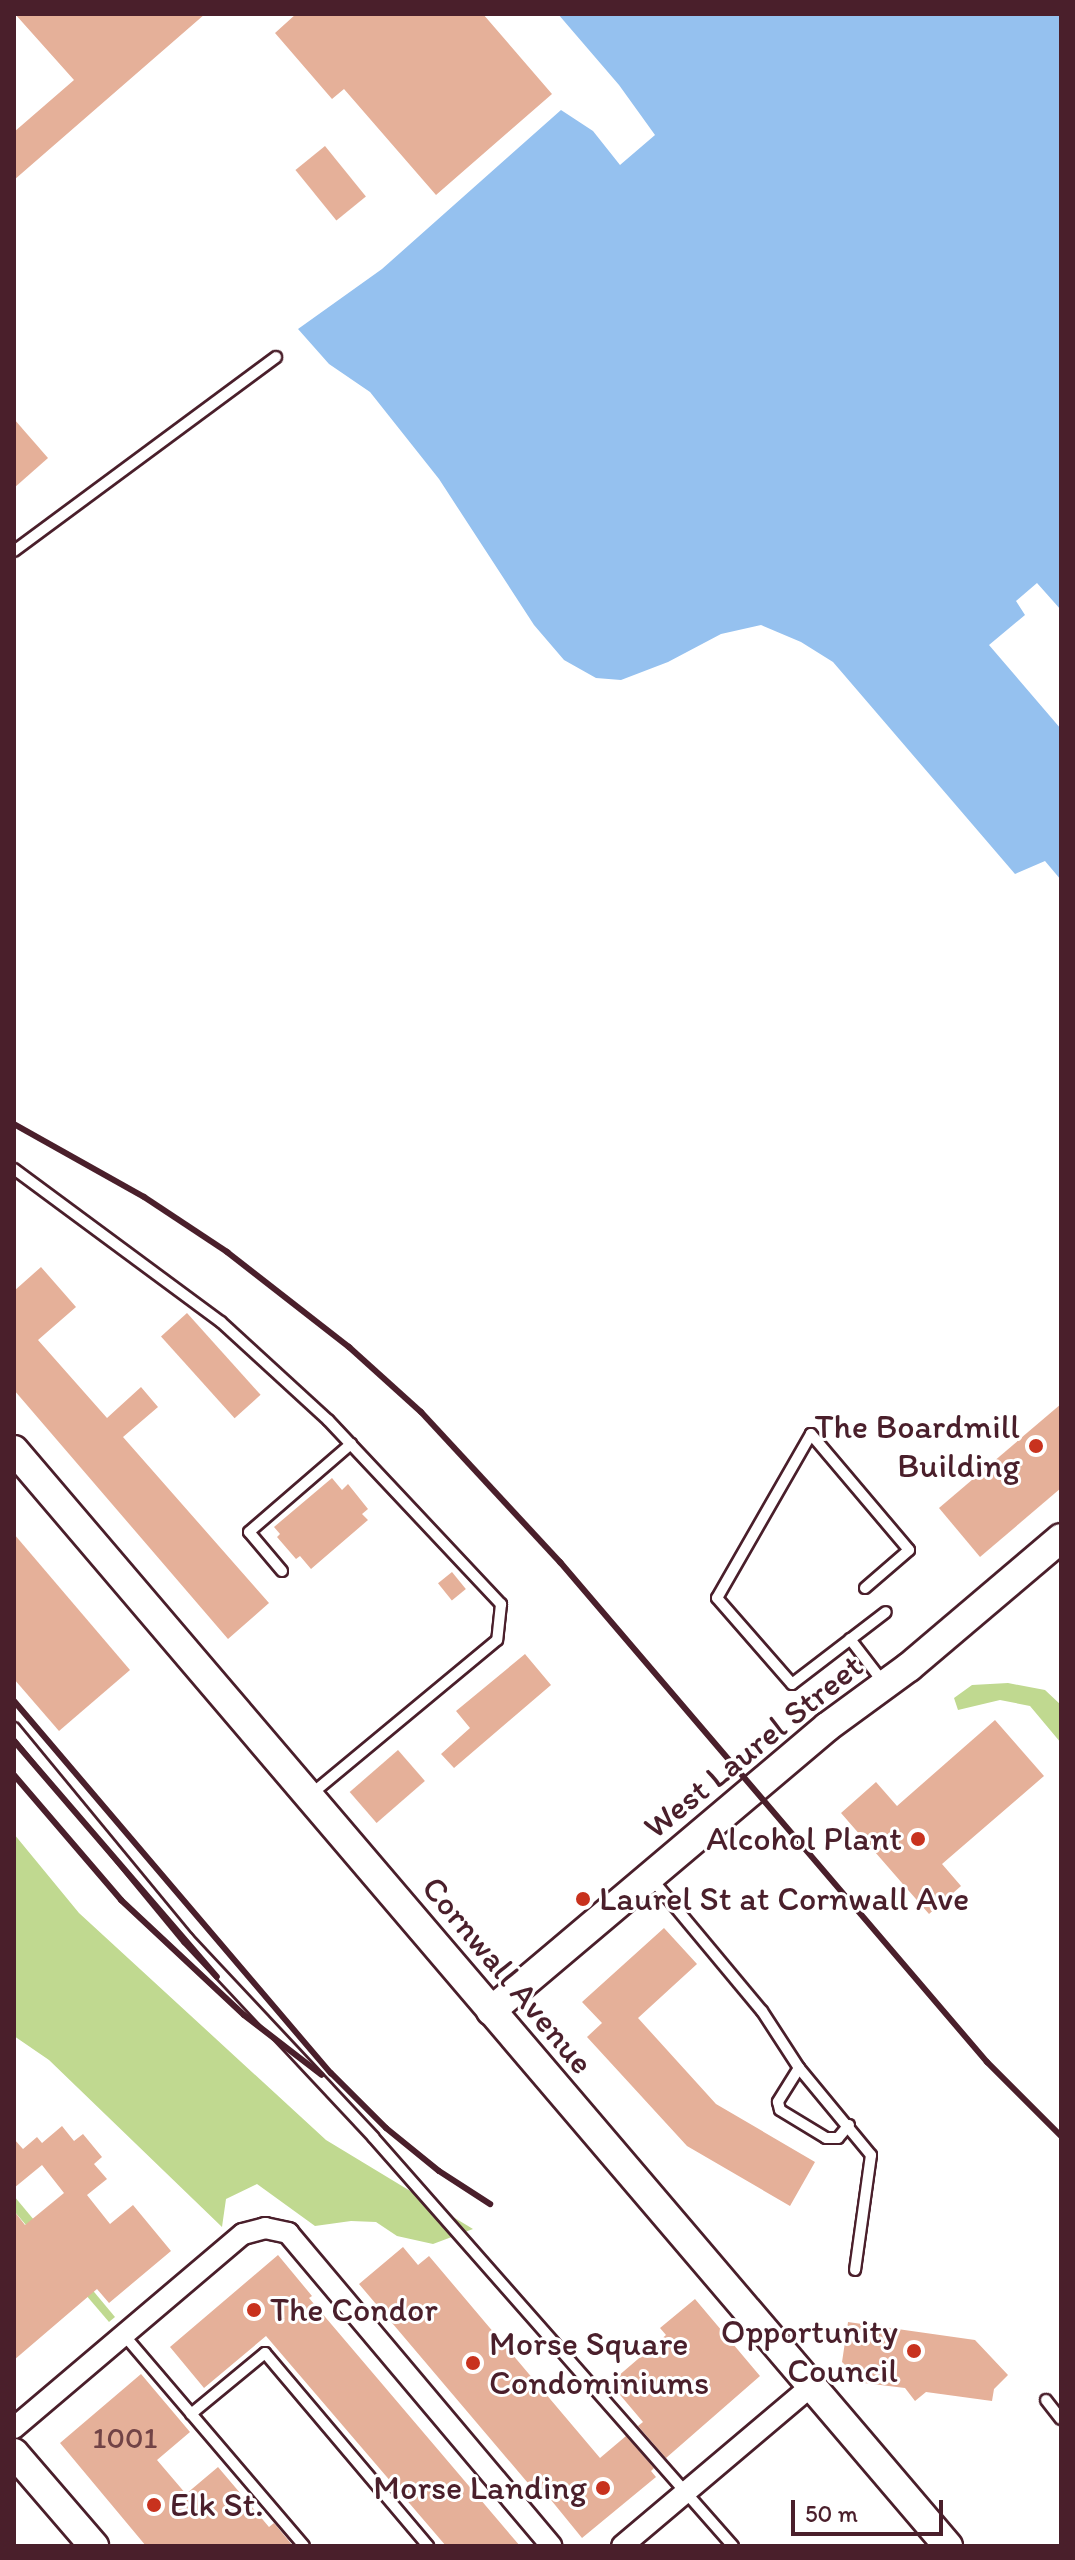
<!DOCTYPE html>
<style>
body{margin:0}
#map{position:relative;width:1075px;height:2560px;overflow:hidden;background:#fff;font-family:Itim,sans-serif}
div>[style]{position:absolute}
.green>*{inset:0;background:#c0d990}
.water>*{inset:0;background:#95c1ef}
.building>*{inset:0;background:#e5b099;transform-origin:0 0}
.roads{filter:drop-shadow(2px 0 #4a1f2b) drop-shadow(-2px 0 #4a1f2b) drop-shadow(0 2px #4a1f2b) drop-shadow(0 -2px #4a1f2b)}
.lane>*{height:10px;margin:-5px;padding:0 5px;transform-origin:5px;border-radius:5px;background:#fff}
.street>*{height:20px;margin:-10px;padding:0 10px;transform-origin:10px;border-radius:10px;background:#fff}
.secondary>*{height:28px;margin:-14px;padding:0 14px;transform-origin:14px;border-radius:14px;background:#fff}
.rail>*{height:6px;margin:-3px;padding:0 3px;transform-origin:3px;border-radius:3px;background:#4a1f2b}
.dots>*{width:22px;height:22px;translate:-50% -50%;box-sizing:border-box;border:4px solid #fff;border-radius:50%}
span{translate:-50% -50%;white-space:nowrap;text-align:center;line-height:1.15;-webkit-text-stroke:6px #fff;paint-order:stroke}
.number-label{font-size:30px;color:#714346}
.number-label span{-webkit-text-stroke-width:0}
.poi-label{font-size:34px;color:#4a1f2b}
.right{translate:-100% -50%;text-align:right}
.left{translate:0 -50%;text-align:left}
.street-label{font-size:34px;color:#4a1f2b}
.frame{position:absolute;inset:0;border:16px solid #4a1f2b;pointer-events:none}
.scale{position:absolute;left:791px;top:2500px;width:152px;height:36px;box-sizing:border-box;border:4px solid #4a1f2b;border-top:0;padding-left:10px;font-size:24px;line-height:28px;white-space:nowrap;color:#4a1f2b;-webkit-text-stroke:6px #fff;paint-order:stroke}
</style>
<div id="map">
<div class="green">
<i style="clip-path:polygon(1008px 1683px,1045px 1690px,1061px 1705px,1061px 1743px,1030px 1706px,1000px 1700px,958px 1710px,954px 1698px,972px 1685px)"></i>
<i style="clip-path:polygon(14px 1834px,79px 1913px,326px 2140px,473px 2229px,433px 2244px,397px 2236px,376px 2222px,351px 2221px,315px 2226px,257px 2184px,226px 2199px,222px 2227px,49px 2060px,14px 2036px)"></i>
<i style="clip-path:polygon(14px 2196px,115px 2317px,109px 2322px,14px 2211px)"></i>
</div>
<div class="water">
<i style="clip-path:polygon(558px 14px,1061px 14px,1061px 610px,1037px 583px,1016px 601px,1025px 615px,989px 645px,1061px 729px,1061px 880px,1045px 861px,1015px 874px,833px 662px,801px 642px,761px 625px,721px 634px,668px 662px,621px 680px,596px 678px,564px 660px,534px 625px,439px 479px,370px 392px,329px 364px,298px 329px,382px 269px,561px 110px,593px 131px,620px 165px,655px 135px,619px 85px)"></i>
</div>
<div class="building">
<i style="clip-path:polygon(15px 14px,205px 14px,14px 180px,14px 132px,74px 80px)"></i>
<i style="clip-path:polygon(296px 14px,483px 14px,552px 94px,436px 195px,344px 89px,332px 99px,275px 33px)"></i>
<i style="left:325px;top:146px;width:65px;height:38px;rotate:51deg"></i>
<i style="clip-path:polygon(14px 419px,48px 458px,14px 488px)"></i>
<i style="clip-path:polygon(41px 1267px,76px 1307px,38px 1340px,107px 1418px,141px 1387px,158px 1407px,123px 1437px,269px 1603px,228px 1639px,14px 1390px,14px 1291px)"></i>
<i style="left:187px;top:1313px;width:110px;height:35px;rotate:48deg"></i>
<i style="clip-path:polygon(1061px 1404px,1061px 1488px,980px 1557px,939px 1508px)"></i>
<i style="clip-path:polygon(332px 1478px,342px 1490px,348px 1484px,368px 1509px,362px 1514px,368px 1520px,311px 1569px,300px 1556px,296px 1559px,277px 1537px,280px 1534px,274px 1527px)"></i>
<i style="clip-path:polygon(14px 1534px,130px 1670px,59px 1731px,14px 1679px)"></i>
<i style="left:452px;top:1572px;width:22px;height:18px;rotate:51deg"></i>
<i style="clip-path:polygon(525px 1654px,551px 1685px,454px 1768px,441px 1754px,470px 1728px,456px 1711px)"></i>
<i style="clip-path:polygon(995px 1720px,1044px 1776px,942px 1864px,961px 1886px,929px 1914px,841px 1813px,876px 1782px,897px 1806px)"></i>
<i style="left:398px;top:1750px;width:41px;height:64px;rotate:49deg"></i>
<i style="clip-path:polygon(664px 1928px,697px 1964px,638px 2018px,716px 2104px,815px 2162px,790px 2206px,687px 2146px,587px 2037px,602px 2023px,582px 2002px)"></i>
<i style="clip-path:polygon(62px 2126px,74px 2141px,83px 2134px,102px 2157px,94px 2164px,107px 2179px,87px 2195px,110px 2224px,133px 2205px,171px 2251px,109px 2303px,97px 2289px,14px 2360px,14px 2211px,25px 2225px,64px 2193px,42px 2165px,14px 2188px,14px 2139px,23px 2149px,37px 2137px,42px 2143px)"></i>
<i style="clip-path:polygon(403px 2247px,418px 2265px,429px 2256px,600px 2458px,626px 2436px,654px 2468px,651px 2471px,656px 2477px,582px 2538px,538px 2484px,533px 2489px,359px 2284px)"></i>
<i style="clip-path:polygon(278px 2255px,312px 2296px,309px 2298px,520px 2546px,446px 2546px,266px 2336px,204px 2388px,170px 2347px)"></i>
<i style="clip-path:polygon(695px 2299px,760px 2376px,666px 2458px,638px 2426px,643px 2422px,610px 2383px,666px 2335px,660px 2328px)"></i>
<i style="clip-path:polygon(848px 2322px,975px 2340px,1008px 2375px,994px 2389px,992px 2401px,926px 2392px,915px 2401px,905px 2388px,864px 2383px,842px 2362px)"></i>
<i style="clip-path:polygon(141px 2374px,190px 2432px,157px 2460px,186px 2494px,218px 2467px,269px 2527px,274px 2523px,293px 2546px,146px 2546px,60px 2443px)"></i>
</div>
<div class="roads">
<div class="lane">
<i style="left:14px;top:551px;width:326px;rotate:-36.5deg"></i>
<i style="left:14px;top:1169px;width:257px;rotate:36.5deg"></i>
<i style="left:221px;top:1322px;width:145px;rotate:42.5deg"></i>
<i style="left:328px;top:1420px;width:253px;rotate:46.8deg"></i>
<i style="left:501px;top:1604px;width:36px;rotate:96deg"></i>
<i style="left:497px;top:1640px;width:243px;rotate:140.3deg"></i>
<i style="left:282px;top:1571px;width:51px;rotate:-130.2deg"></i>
<i style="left:249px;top:1532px;width:135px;rotate:-40.8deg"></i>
<i style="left:865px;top:1588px;width:58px;rotate:-40.8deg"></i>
<i style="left:909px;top:1550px;width:152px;rotate:-130.2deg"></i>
<i style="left:811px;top:1434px;width:189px;rotate:119.8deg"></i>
<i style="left:717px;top:1598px;width:114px;rotate:48.9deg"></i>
<i style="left:792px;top:1684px;width:118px;rotate:-37.5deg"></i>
<i style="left:850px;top:1639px;width:54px;rotate:52.5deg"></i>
<i style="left:14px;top:1728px;width:273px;rotate:50.5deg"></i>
<i style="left:188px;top:1939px;width:271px;rotate:46.9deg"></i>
<i style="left:373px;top:2137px;width:545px;rotate:48.65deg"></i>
<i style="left:651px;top:1878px;width:173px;rotate:50.2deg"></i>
<i style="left:762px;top:2011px;width:68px;rotate:57deg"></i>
<i style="left:799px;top:2068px;width:113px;rotate:50.4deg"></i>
<i style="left:871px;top:2155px;width:116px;rotate:97.9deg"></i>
<i style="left:799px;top:2068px;width:40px;rotate:122deg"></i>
<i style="left:778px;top:2102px;width:8px;rotate:76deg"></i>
<i style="left:780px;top:2110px;width:54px;rotate:31.3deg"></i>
<i style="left:826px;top:2138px;width:12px"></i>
<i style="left:838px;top:2138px;width:17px;rotate:-50deg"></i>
<i style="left:124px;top:2335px;width:277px;rotate:49.5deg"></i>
<i style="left:1046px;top:2400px;width:24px;rotate:52deg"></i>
<i style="left:191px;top:2414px;width:96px;rotate:-39.5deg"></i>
<i style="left:265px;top:2353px;width:253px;rotate:49.8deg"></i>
</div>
<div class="street">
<i style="left:14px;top:2428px;width:300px;rotate:-40.3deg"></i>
<i style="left:243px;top:2234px;width:23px;rotate:-15deg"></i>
<i style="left:265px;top:2228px;width:24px;rotate:12deg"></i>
<i style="left:288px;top:2233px;width:409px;rotate:49.9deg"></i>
<i style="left:622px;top:2546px;width:248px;rotate:-40.2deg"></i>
</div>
<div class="secondary">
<i style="left:14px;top:1450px;width:1440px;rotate:49.56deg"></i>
<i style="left:491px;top:2011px;width:440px;rotate:-40.2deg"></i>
<i style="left:827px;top:1727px;width:102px;rotate:-36.2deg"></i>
<i style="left:909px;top:1667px;width:199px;rotate:-40.3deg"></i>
<i style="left:14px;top:2453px;width:123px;rotate:49.3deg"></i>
</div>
</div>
<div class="rail">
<i style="left:14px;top:1124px;width:149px;rotate:29.3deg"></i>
<i style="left:144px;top:1197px;width:100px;rotate:33.5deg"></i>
<i style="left:227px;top:1252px;width:155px;rotate:37.9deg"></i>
<i style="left:349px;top:1347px;width:97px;rotate:42.1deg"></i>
<i style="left:421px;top:1412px;width:205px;rotate:47.2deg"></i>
<i style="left:560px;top:1562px;width:658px;rotate:49.5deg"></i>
<i style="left:987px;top:2062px;width:105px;rotate:45deg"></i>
<i style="left:14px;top:1701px;width:489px;rotate:49.6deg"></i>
<i style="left:331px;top:2073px;width:78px;rotate:45deg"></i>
<i style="left:386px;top:2128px;width:68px;rotate:39.1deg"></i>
<i style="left:439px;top:2171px;width:61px;rotate:32.9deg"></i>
<i style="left:14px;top:1741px;width:311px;rotate:49.3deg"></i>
<i style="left:14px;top:1775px;width:165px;rotate:49.4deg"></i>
<i style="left:121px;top:1900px;width:168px;rotate:43.1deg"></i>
<i style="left:244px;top:2015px;width:98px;rotate:37.6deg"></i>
</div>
<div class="dots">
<i style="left:1036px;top:1446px;background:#c8321e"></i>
<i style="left:918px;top:1839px;background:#c8321e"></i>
<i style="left:583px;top:1899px;background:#c8321e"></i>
<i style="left:254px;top:2310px;background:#c8321e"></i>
<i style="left:914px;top:2351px;background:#c8321e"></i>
<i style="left:473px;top:2363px;background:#c8321e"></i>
<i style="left:603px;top:2488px;background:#c8321e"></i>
<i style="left:154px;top:2505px;background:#c8321e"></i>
</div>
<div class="number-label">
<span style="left:125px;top:2438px">1001</span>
</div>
<div class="poi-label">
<span class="right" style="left:1020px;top:1446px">The Boardmill<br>Building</span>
<span class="right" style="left:902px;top:1839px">Alcohol Plant</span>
<span class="left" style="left:599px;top:1899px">Laurel St at Cornwall Ave</span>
<span class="left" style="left:270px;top:2310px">The Condor</span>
<span class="right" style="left:898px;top:2351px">Opportunity<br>Council</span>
<span class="left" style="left:489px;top:2363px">Morse Square<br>Condominiums</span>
<span class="right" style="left:587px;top:2488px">Morse Landing</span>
<span class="left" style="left:170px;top:2505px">Elk St.</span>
</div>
<div class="street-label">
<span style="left:753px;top:1746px;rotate:-39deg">West Laurel Street</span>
<span style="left:508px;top:1975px;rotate:50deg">Cornwall Avenue</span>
</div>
<div class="frame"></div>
<div class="scale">50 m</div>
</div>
